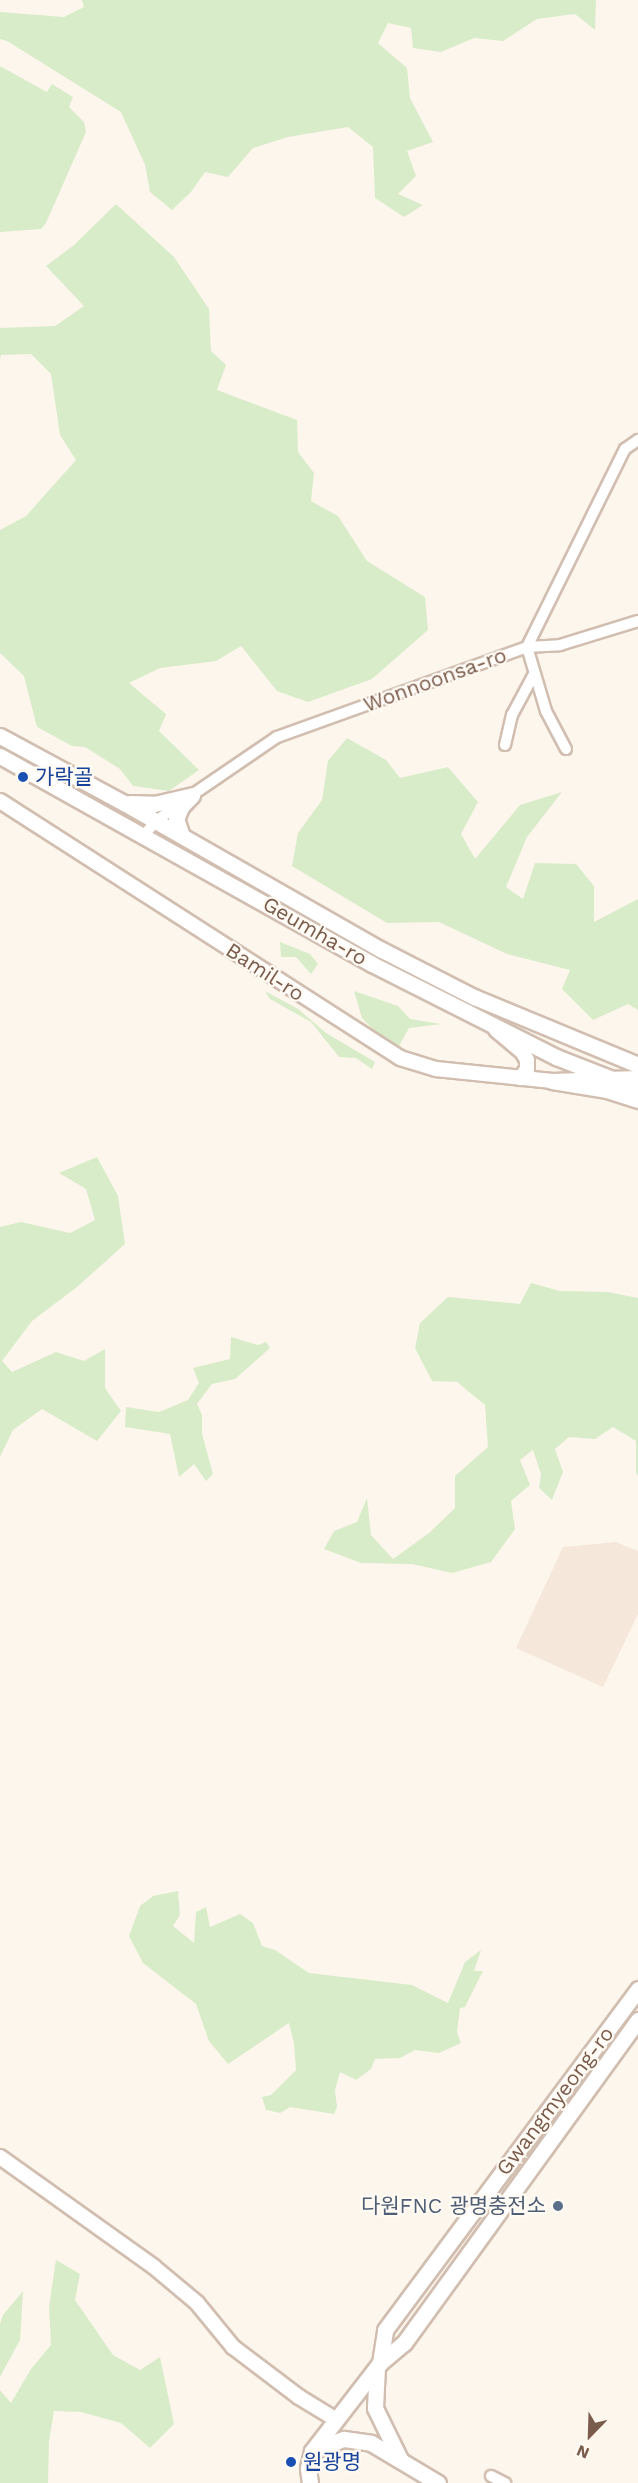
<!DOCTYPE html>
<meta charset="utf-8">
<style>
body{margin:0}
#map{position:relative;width:638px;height:2483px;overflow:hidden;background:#fdf6ec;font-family:"Work Sans","Noto Sans KR",sans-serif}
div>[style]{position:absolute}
.residential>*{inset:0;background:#f5e8da}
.green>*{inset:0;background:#d8ecc9}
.roads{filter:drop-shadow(2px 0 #d1beb0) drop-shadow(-2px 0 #d1beb0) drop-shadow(0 2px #d1beb0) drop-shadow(0 -2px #d1beb0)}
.minor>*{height:10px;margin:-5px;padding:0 5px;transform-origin:5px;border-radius:5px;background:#fff}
.tertiary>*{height:14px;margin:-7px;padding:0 7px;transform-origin:7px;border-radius:7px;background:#fff}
.secondary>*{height:15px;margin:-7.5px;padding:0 7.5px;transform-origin:7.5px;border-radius:7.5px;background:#fff}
.dots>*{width:16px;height:16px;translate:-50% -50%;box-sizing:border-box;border:3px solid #fffaf3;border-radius:50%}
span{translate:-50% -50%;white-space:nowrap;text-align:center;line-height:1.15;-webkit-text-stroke:4.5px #fffaf3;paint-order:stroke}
.street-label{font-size:21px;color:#7a5c4d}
.transit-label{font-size:21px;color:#164399}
.left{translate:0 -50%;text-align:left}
.service-label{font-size:21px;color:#4e5e75}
.right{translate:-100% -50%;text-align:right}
.north{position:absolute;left:560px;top:2405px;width:60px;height:60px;-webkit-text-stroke:4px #fffaf3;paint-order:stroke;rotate:203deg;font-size:16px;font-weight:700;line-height:24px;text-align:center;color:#7a5c4d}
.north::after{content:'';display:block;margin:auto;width:21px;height:27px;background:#7a5c4d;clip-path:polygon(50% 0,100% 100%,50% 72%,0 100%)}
</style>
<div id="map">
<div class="residential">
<i style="clip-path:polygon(616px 1542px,638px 1551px,638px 1614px,603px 1687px,516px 1648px,563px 1547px)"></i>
</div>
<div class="green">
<i style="clip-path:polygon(82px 0,596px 0,595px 30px,575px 14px,537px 19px,503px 41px,474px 38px,441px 52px,413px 48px,411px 28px,388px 23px,378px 43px,407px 68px,410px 98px,433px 142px,407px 151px,416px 176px,398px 194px,423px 205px,404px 217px,375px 198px,373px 147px,348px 127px,288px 137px,253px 148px,228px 177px,205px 172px,191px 192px,172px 210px,150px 192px,145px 165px,121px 112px,7px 41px,0 39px,0 12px,64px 17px,84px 7px)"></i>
<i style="clip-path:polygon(0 66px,47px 92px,52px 84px,73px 97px,69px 107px,84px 122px,86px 132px,46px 223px,41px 229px,0 232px)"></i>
<i style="clip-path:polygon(116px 204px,174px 257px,209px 309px,211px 351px,226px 365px,217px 390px,297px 420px,298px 452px,314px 473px,311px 501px,338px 516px,367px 561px,425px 597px,428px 630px,372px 679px,308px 702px,277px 691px,241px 646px,216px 661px,160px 668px,129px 683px,166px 714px,159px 731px,199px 770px,169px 791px,133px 786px,120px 769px,85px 747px,72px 746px,37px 727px,24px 676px,0 653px,0 530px,26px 516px,76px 460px,60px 435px,51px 374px,31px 354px,1px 355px,0 360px,0 328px,55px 326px,84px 306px,46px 266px,74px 245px)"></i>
<i style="clip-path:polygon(347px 738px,386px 760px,400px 778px,448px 767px,478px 802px,461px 834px,475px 859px,520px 805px,562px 792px,527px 837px,506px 887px,523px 899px,535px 863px,576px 864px,594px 886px,594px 922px,638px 899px,638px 1010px,628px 1004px,593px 1020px,562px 989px,570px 970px,507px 954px,439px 922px,387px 923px,292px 866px,298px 833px,322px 800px,328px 761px)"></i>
<i style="clip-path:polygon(280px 942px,310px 954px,318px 964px,311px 974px,296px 957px,281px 957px)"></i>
<i style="clip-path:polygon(265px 991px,298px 1009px,326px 1033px,375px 1062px,372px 1069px,356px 1058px,339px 1057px,311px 1022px,270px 999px)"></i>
<i style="clip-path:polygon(354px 991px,398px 1006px,410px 1019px,441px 1024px,409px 1028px,399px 1046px,384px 1041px,362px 1018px)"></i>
<i style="clip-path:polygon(97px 1157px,118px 1196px,125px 1244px,77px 1287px,32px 1321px,2px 1361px,12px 1372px,56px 1352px,84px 1361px,105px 1349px,105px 1388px,121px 1411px,97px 1441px,42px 1409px,13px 1430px,0 1457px,0 1227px,21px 1222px,70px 1233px,95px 1220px,86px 1189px,59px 1173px)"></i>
<i style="clip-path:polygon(531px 1283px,560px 1291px,608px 1292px,638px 1298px,638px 1476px,636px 1472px,636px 1441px,613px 1427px,595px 1439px,569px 1437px,555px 1449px,563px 1472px,552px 1500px,539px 1488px,541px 1474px,533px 1450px,520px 1460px,530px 1485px,511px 1501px,515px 1529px,491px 1562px,452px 1573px,412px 1564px,361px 1563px,324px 1549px,334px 1531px,357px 1522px,367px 1498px,371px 1535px,393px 1559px,429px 1533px,455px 1508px,455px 1476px,488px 1447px,485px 1405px,457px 1382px,432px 1381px,415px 1348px,420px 1323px,448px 1297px,520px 1304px)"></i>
<i style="clip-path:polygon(231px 1337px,258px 1345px,266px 1342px,270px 1348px,235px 1379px,212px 1384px,197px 1404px,202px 1415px,202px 1434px,213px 1474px,206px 1481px,194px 1464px,179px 1477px,170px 1434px,125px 1427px,126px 1407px,159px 1412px,188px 1400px,199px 1383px,193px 1368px,230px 1359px)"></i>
<i style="clip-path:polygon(178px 1891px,180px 1915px,173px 1926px,194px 1943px,196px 1912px,206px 1907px,210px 1927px,240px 1914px,253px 1923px,262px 1946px,275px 1950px,309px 1973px,412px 1985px,448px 2003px,465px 1962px,481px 1950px,474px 1971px,483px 1971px,465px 2007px,460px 2008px,457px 2032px,461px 2043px,439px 2053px,415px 2050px,400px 2058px,375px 2059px,371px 2069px,356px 2080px,340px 2072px,335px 2090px,337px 2107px,334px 2114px,290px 2107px,280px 2113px,266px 2110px,262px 2097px,271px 2095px,296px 2070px,294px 2044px,289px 2023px,228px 2064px,209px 2041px,196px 2004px,143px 1963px,129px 1936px,140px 1906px,153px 1896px)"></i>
<i style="clip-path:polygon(56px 2260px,80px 2274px,75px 2300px,113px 2355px,140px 2370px,160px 2357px,174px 2424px,150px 2448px,121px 2423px,81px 2412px,54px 2411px,49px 2441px,48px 2483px,0 2483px,0 2390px,11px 2403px,31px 2369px,51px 2345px,49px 2307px)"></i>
<i style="clip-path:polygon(23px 2291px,20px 2340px,0 2377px,0 2324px,3px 2315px)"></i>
</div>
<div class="roads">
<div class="minor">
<i style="left:505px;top:745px;width:31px;rotate:-77deg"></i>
<i style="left:512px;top:715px;width:47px;rotate:-61.8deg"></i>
<i style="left:566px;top:749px;width:43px;rotate:-117.8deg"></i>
<i style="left:546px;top:711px;width:67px;rotate:-106.5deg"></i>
<i style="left:527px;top:647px;width:33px;rotate:-3deg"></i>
<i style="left:560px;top:645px;width:82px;rotate:-17.1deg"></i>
<i style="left:144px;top:835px;width:18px;rotate:-49deg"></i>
<i style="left:156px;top:821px;width:44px;rotate:-35.8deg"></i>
<i style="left:192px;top:795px;width:103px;rotate:-34.3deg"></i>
<i style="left:277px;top:737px;width:266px;rotate:-19.8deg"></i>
<i style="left:527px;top:647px;width:221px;rotate:-63.7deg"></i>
<i style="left:625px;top:449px;width:16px;rotate:-35deg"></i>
<i style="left:491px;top:2476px;width:16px;rotate:27deg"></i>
</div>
<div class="tertiary">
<i style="left:0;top:801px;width:475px;rotate:32.7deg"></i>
<i style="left:400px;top:1058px;width:38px;rotate:17deg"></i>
<i style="left:436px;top:1069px;width:117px;rotate:5.9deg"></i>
<i style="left:552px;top:1081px;width:86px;rotate:-2deg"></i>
<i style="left:496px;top:1030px;width:35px;rotate:40deg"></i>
<i style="left:523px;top:1053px;width:8px;rotate:60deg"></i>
<i style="left:527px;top:1060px;width:9px;rotate:90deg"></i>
<i style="left:527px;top:1069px;width:11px;rotate:124deg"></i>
<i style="left:0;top:2157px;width:189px;rotate:35.5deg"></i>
<i style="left:154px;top:2267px;width:56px;rotate:39.9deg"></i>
<i style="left:197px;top:2303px;width:57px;rotate:50.7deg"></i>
<i style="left:233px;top:2347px;width:83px;rotate:37.1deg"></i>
<i style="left:299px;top:2397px;width:42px;rotate:31.4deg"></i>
</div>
<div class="secondary">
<i style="left:0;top:736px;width:141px;rotate:28.4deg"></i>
<i style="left:124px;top:803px;width:297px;rotate:29.7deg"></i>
<i style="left:382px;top:950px;width:103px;rotate:27.1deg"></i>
<i style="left:474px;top:997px;width:178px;rotate:22.5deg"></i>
<i style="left:0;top:756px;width:426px;rotate:29.2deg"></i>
<i style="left:372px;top:964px;width:206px;rotate:26.8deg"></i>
<i style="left:556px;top:1057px;width:88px;rotate:21.3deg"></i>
<i style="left:130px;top:803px;width:24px;rotate:2deg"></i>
<i style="left:154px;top:804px;width:39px;rotate:-13deg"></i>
<i style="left:182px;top:836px;width:18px;rotate:-109deg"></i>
<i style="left:176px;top:819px;width:13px;rotate:-67deg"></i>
<i style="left:181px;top:807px;width:16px;rotate:-47deg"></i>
<i style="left:552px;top:1081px;width:56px;rotate:9.3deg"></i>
<i style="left:607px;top:1090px;width:33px;rotate:18deg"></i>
<i style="left:380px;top:2363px;width:33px;rotate:-81deg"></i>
<i style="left:385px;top:2330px;width:425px;rotate:-53.4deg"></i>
<i style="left:377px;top:2367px;width:41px;rotate:92.8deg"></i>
<i style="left:375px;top:2408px;width:57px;rotate:63.9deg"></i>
<i style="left:312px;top:2451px;width:34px;rotate:-21deg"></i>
<i style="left:344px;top:2439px;width:27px;rotate:8deg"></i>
<i style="left:371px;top:2443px;width:78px;rotate:30.8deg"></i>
<i style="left:310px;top:2483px;width:15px;rotate:-98deg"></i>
<i style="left:308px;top:2468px;width:17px;rotate:-77deg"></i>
<i style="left:312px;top:2451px;width:111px;rotate:-52.3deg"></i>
<i style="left:380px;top:2363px;width:31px;rotate:-40deg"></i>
<i style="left:404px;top:2343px;width:399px;rotate:-54.1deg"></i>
</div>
</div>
<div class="dots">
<i style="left:23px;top:777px;background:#1a4fb4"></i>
<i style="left:558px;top:2206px;background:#5c6f8a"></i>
<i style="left:291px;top:2462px;background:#1a4fb4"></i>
</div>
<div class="street-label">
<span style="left:435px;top:680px;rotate:-20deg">Wonnoonsa-ro</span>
<span style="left:315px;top:931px;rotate:30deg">Geumha-ro</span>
<span style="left:265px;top:972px;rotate:33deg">Bamil-ro</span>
<span style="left:555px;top:2101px;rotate:-53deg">Gwangmyeong-ro</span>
</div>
<div class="transit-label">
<span class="left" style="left:35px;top:777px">가락골</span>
<span class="left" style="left:303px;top:2462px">원광명</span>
</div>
<div class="service-label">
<span class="right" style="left:546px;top:2206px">다원FNC 광명충전소</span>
</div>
<div class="north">N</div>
</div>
